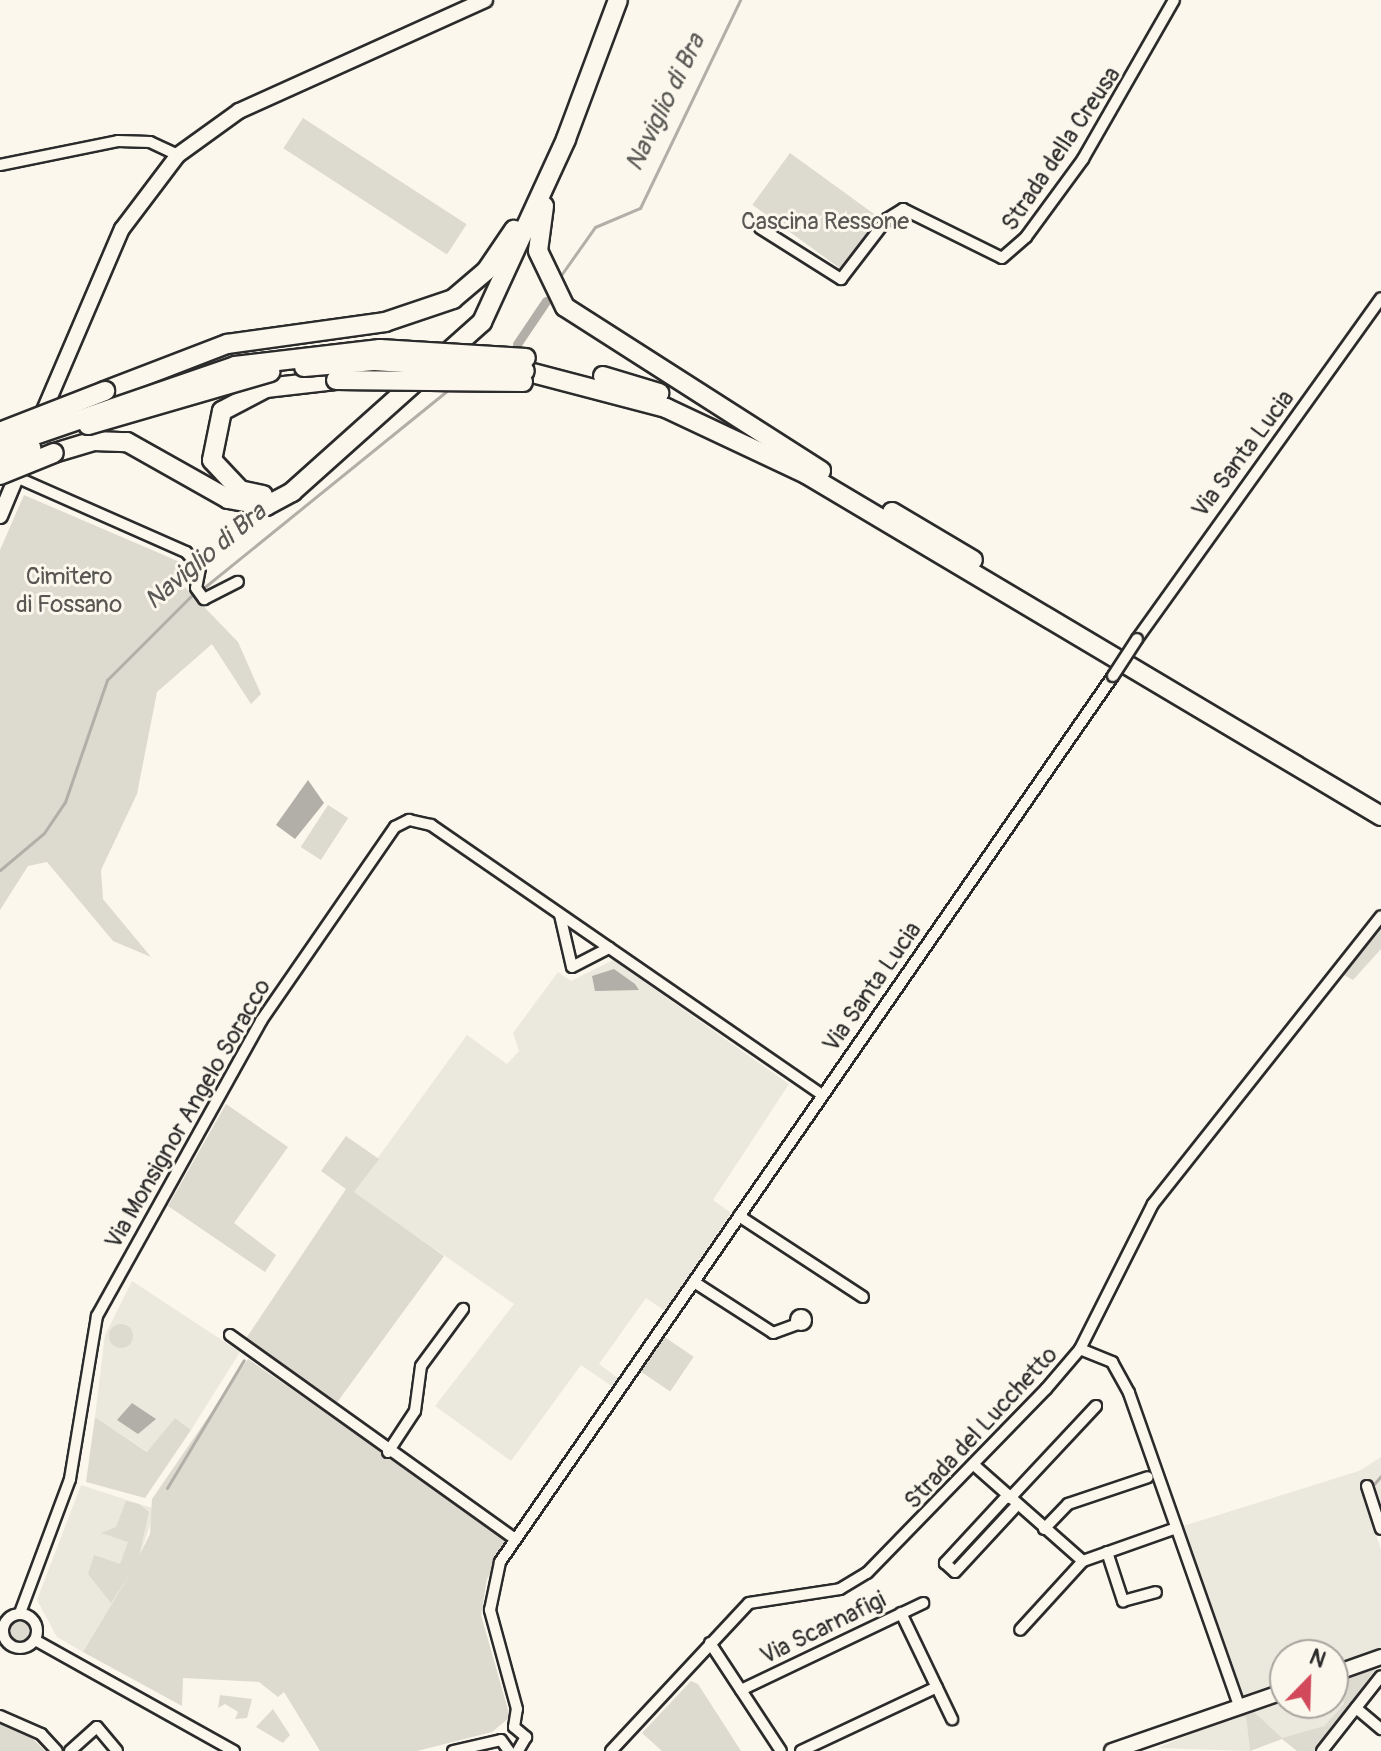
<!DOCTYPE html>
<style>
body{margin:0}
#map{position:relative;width:1381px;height:1751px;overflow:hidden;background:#fbf7ec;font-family:Pangolin,sans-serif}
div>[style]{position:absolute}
.built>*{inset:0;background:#ebe8de}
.green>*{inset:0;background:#dddad0;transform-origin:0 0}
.round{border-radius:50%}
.water>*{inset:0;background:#b1afa7}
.stream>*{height:3px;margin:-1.5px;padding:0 1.5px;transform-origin:1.5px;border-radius:1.5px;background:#b1afa7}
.canal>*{height:9px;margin:-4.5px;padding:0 4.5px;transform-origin:4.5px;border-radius:4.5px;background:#b1afa7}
.roads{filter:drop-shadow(2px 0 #2b2b2b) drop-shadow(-2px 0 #2b2b2b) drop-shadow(0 2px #2b2b2b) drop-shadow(0 -2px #2b2b2b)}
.street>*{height:10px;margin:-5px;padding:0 5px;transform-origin:5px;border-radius:5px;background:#fbf7ec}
.street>.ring{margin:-5px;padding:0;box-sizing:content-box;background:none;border:10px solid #fbf7ec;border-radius:50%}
.secondary>*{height:14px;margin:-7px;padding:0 7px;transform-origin:7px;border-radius:7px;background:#fbf7ec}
.highway>*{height:18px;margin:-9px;padding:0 9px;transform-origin:9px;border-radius:9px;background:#fbf7ec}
.bridges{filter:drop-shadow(2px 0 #2b2b2b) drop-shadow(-2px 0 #2b2b2b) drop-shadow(0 2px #2b2b2b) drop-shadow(0 -2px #2b2b2b)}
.street-bridge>*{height:10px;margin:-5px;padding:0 5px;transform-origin:5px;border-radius:5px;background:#fbf7ec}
.highway-bridge>*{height:18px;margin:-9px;padding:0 9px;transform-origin:9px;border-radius:9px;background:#fbf7ec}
span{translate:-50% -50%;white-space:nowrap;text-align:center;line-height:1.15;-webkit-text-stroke:6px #fbf7ec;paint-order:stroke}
.street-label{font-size:24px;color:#2b2b2b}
.park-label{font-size:24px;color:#585754}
.water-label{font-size:26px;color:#5a5956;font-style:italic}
.north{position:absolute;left:1269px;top:1639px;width:80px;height:80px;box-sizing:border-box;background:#fbf7ec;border:2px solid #a8a59f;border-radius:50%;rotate:23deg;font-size:22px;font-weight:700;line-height:32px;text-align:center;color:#2b2b2b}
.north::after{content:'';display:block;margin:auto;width:28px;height:36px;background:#d1495b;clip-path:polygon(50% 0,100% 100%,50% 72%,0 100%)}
</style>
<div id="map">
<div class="built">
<i style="clip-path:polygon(613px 960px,789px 1084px,713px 1200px,731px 1213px,665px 1311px,646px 1298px,599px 1364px,618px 1378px,613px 1387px,581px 1365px,511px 1461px,435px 1406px,514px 1304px,353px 1192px,467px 1035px,507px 1064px,519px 1051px,513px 1033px,558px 972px,571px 981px)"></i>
<i style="clip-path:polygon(132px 1281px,240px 1352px,191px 1430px,175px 1418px,148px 1452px,95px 1417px,105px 1335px)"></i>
<i style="clip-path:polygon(1381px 1457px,1381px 1521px,1372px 1524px,1381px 1549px,1381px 1652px,1333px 1668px,1333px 1655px,1285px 1655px,1285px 1684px,1243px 1698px,1180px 1527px,1359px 1471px)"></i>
<i style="clip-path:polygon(81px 1485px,155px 1509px,139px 1559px,83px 1652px,57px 1637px,37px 1600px)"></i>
<i style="clip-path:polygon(1337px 1681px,1344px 1704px,1324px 1726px,1282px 1739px,1252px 1710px,1285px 1699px,1333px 1703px)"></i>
<i style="clip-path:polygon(1235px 1716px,1246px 1716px,1250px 1751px,1157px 1748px)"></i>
</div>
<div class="green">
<i style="left:303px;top:118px;width:195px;height:36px;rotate:33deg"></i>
<i style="left:790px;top:153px;width:112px;height:64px;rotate:36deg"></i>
<i style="clip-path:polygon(24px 495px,187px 565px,171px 583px,181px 583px,238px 642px,261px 694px,251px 704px,212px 644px,157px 692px,137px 794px,101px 870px,103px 899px,151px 957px,113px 941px,47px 862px,28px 866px,0 910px,0 550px)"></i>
<i style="left:328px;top:805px;width:24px;height:50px;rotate:33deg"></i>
<i style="clip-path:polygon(1381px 927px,1381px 949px,1353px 980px,1344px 975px)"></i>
<i style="clip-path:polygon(226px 1104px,288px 1147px,234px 1223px,276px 1255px,265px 1272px,168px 1206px)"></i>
<i style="clip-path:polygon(346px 1136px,379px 1159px,354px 1192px,444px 1256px,333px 1408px,243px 1343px,346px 1189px,321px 1171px)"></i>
<i class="round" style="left:109px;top:1324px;width:24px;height:24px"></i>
<i style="left:663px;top:1336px;width:37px;height:42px;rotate:34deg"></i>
<i style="clip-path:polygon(248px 1359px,508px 1539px,487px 1579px,481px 1615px,510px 1717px,492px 1732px,417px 1751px,320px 1751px,284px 1692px,278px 1697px,259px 1682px,183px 1678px,182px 1706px,83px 1652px,131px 1572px,111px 1603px,88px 1574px,94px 1555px,120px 1564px,128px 1542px,101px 1533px,116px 1527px,126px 1501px,139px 1504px,149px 1512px,139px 1556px,150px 1534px,152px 1499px)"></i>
<i style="clip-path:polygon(95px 1417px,147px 1452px,175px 1418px,191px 1430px,145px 1498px,86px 1482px)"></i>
<i class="round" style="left:9px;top:1620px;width:22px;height:22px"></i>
<i style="clip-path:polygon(1376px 1668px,1317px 1751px,1297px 1751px,1282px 1739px,1250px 1751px,1246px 1717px,1235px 1716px,1252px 1710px,1282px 1738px,1324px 1726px,1344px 1704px,1337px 1681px)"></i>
<i style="clip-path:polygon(691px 1681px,698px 1684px,741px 1751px,662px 1751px,642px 1733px)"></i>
<i style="clip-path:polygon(220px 1695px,252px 1699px,247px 1718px,235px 1719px,238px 1712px,225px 1704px,218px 1708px)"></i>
<i style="clip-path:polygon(273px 1709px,290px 1735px,283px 1743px,256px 1727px)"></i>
<i style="clip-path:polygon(0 1724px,31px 1737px,45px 1751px,0 1751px)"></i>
</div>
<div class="water">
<i style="clip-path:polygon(308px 780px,324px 803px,295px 839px,276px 825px)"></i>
<i style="clip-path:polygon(614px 969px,635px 984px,639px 990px,595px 991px,592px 976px)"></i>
<i style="clip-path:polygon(132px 1403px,156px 1419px,138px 1434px,117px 1420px)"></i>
</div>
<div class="stream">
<i style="left:559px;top:278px;width:62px;rotate:-54.8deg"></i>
<i style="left:595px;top:227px;width:49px;rotate:-22.9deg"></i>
<i style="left:640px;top:208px;width:231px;rotate:-64.3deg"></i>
<i style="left:509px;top:349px;width:9px;rotate:-32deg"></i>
<i style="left:201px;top:590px;width:319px;rotate:-39deg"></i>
<i style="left:0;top:870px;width:57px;rotate:-40.1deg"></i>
<i style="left:44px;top:833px;width:37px;rotate:-56deg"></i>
<i style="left:65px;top:802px;width:129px;rotate:-71deg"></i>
<i style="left:107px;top:680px;width:123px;rotate:-45deg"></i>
<i style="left:1374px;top:1484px;width:11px;rotate:-49deg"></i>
<i style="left:167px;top:1488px;width:149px;rotate:-59deg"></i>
</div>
<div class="canal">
<i style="left:517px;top:344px;width:52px;rotate:-56deg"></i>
</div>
<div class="roads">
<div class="street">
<i style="left:0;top:165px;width:120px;rotate:-11.5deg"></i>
<i style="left:118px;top:141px;width:32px;rotate:2deg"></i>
<i style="left:150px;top:142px;width:31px;rotate:25deg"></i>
<i style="left:760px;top:228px;width:96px;rotate:32.2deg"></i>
<i style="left:841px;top:279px;width:76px;rotate:-52.5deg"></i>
<i style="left:887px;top:219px;width:19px;rotate:-32deg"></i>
<i style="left:903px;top:209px;width:110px;rotate:26.3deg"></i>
<i style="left:1002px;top:258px;width:32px;rotate:-41deg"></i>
<i style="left:1026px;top:237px;width:97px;rotate:-53.8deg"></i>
<i style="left:1083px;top:159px;width:183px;rotate:-60.2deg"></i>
<i style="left:16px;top:477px;width:186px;rotate:23.8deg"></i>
<i style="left:186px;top:552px;width:21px;rotate:49deg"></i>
<i style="left:200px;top:568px;width:20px;rotate:101deg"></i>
<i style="left:196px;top:588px;width:14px;rotate:54deg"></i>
<i style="left:204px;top:599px;width:38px;rotate:-27deg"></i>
<i style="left:1137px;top:639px;width:419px;rotate:-54.4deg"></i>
<i style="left:560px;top:915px;width:53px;rotate:77deg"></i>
<i style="left:572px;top:967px;width:42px;rotate:-27.2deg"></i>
<i style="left:739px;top:1216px;width:148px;rotate:33.2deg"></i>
<i style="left:694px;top:1282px;width:94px;rotate:32.8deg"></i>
<i style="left:773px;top:1333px;width:27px;rotate:-20deg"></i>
<i class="ring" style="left:796px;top:1315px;width:0;height:0"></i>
<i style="left:230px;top:1335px;width:349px;rotate:35.6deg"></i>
<i style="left:1080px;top:1349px;width:35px;rotate:22deg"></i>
<i style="left:1112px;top:1362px;width:35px;rotate:61deg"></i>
<i style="left:1129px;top:1393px;width:332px;rotate:70.6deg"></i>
<i style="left:388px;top:1452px;width:49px;rotate:-56.6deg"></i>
<i style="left:415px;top:1411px;width:45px;rotate:-82.4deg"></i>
<i style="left:421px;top:1366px;width:71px;rotate:-53.6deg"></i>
<i style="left:974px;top:1465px;width:145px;rotate:41.4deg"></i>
<i style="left:1083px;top:1561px;width:93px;rotate:132.4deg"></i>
<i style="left:1367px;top:1486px;width:45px;rotate:72deg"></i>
<i style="left:1008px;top:1495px;width:93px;rotate:132.8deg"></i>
<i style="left:945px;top:1563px;width:13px;rotate:42deg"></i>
<i style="left:955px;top:1572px;width:91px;rotate:-47.2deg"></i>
<i style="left:1010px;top:1498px;width:126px;rotate:-46.9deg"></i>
<i style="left:1044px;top:1529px;width:35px;rotate:-46deg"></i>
<i style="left:1068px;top:1504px;width:84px;rotate:-18.6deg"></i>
<i style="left:1107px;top:1552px;width:52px;rotate:71.9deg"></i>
<i style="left:1123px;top:1601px;width:34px;rotate:-15deg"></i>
<i style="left:1083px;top:1561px;width:99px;rotate:-19.5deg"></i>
<i style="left:20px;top:1613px;width:143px;rotate:-69.5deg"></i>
<i style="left:70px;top:1479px;width:165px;rotate:-80.6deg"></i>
<i style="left:97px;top:1316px;width:338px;rotate:-60.9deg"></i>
<i style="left:261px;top:1021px;width:236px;rotate:-55.4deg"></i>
<i style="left:395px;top:827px;width:16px;rotate:-27deg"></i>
<i style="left:409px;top:820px;width:23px;rotate:13deg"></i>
<i style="left:431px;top:825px;width:474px;rotate:34.6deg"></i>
<i style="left:901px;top:1613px;width:118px;rotate:64.3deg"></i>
<i class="ring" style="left:3px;top:1614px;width:24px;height:24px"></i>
<i style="left:35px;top:1640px;width:228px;rotate:29.2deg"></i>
<i style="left:710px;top:1643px;width:129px;rotate:56.7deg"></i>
<i style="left:741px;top:1690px;width:202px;rotate:-25.5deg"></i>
<i style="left:1356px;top:1708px;width:33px;rotate:40deg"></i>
<i style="left:0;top:1716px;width:45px;rotate:23.7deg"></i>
<i style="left:41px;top:1734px;width:23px;rotate:47deg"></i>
<i style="left:514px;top:1727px;width:18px;rotate:-81deg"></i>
<i style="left:517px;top:1709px;width:103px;rotate:-105.3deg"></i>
<i style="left:490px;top:1610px;width:49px;rotate:-78.2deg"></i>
<i style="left:500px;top:1562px;width:1077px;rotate:-55.32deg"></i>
<i style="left:514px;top:1727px;width:16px;rotate:40deg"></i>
<i style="left:526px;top:1737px;width:16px;rotate:120deg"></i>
<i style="left:501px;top:1740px;width:14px;rotate:54deg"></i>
<i style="left:70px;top:1751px;width:36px;rotate:-42deg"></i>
<i style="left:97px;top:1727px;width:31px;rotate:50deg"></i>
<i style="left:453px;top:1751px;width:49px;rotate:-12.9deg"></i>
<i style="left:611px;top:1751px;width:202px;rotate:-47deg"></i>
<i style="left:749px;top:1603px;width:92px;rotate:-8.7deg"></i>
<i style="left:840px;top:1589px;width:31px;rotate:-31deg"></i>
<i style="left:867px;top:1573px;width:257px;rotate:-45.8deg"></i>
<i style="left:1046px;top:1389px;width:52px;rotate:-49.6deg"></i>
<i style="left:1080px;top:1349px;width:162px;rotate:-63.3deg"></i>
<i style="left:1153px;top:1204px;width:367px;rotate:-51.6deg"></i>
<i style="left:801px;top:1751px;width:150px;rotate:-25.2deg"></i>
<i style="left:1322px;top:1751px;width:95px;rotate:-51.8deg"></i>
</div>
<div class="secondary">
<i style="left:40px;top:420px;width:208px;rotate:-66.8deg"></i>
<i style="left:122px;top:229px;width:93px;rotate:-52.9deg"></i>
<i style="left:178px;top:155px;width:75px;rotate:-35.8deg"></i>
<i style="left:239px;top:111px;width:270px;rotate:-24.3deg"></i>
<i style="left:0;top:516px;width:60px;rotate:-67.3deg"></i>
<i style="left:1333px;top:1674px;width:51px;rotate:-19.5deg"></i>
<i style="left:1112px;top:1751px;width:183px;rotate:-19.1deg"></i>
</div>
<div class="highway">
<i style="left:544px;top:206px;width:45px;rotate:97.6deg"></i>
<i style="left:538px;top:251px;width:62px;rotate:64.3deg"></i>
<i style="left:565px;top:307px;width:304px;rotate:32.6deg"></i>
<i style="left:525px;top:371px;width:146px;rotate:14.7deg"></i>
<i style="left:666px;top:408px;width:155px;rotate:25.2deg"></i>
<i style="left:806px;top:474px;width:669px;rotate:30.74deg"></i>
<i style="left:603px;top:376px;width:59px;rotate:16.9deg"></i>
<i style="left:105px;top:391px;width:131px;rotate:-21.1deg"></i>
<i style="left:227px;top:344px;width:160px;rotate:-7.9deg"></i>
<i style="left:385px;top:322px;width:72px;rotate:-18.7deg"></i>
<i style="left:453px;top:299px;width:43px;rotate:-40.3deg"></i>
<i style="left:486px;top:271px;width:50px;rotate:-55.7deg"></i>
<i style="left:54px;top:453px;width:42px;rotate:-16.7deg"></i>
<i style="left:94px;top:441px;width:33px;rotate:2deg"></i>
<i style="left:127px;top:442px;width:116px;rotate:29.4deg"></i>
<i style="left:228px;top:499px;width:39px;rotate:10deg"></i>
<i style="left:266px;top:506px;width:30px;rotate:-28deg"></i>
<i style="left:292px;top:492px;width:255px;rotate:-41.8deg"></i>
<i style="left:482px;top:322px;width:201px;rotate:-65.3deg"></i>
<i style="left:566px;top:139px;width:148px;rotate:-69.5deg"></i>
<i style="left:263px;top:495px;width:24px;rotate:-168deg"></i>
<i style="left:240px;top:490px;width:41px;rotate:-133deg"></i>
<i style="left:212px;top:460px;width:50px;rotate:-78.5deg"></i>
<i style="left:222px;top:411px;width:50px;rotate:-27.6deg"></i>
<i style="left:266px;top:388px;width:70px;rotate:-6.5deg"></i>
<i style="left:892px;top:512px;width:94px;rotate:30.7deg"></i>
</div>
</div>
<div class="bridges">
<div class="street-bridge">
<i style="left:1113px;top:676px;width:44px;rotate:-57deg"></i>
</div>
<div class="highway-bridge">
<i style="left:304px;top:367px;width:70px;rotate:-4.9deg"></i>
<i style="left:374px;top:361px;width:151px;rotate:3.8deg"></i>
<i style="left:336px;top:380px;width:187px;rotate:0.6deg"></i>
<i style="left:88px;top:425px;width:190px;rotate:-16.2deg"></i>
<i style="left:0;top:432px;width:113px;rotate:-21.3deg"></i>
<i style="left:0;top:447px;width:249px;rotate:-19deg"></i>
<i style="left:235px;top:366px;width:146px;rotate:-6.7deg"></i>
<i style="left:380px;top:349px;width:146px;rotate:3.5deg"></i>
<i style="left:0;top:461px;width:34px;rotate:-23deg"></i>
<i style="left:0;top:475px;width:58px;rotate:-22.2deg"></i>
</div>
</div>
<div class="street-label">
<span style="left:1061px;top:149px;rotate:-56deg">Strada della Creusa</span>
<span style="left:1243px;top:454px;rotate:-53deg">Via Santa Lucia</span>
<span style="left:872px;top:987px;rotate:-55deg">Via Santa Lucia</span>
<span style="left:188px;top:1114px;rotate:-60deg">Via Monsignor Angelo Soracco</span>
<span style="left:981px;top:1428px;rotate:-47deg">Strada del Lucchetto</span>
<span style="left:823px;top:1628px;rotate:-26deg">Via Scarnafigi</span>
</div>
<div class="park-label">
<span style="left:825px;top:222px">Cascina Ressone</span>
<span style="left:69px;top:591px">Cimitero<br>di Fossano</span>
</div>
<div class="water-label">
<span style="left:666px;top:103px;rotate:-64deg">Naviglio di Bra</span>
<span style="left:206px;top:557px;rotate:-40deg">Naviglio di Bra</span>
</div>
<div class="north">N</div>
</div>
